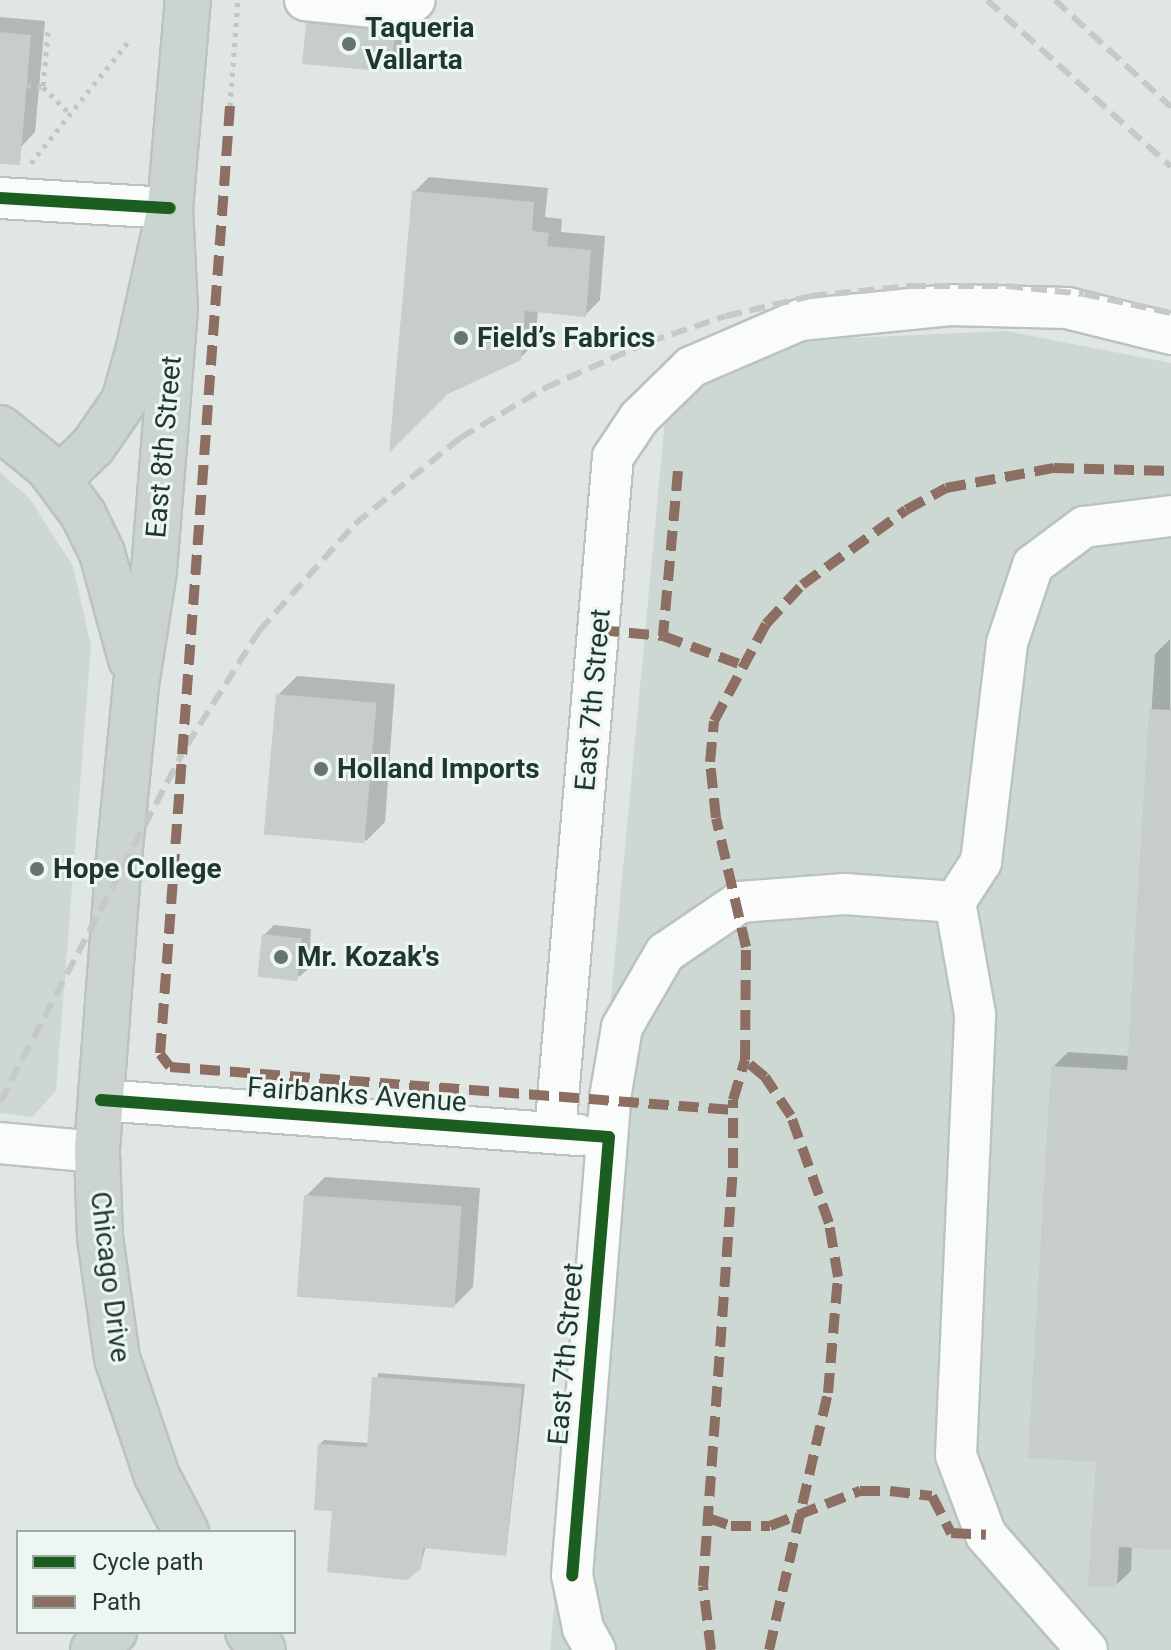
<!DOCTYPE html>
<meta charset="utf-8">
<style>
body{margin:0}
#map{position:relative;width:1171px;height:1650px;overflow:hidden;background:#e0e6e3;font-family:Roboto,sans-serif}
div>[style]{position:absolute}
.built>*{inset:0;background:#cdd8d2}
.shadow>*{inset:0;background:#0003}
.building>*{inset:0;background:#c7cdca;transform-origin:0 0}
.path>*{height:5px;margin-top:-2.5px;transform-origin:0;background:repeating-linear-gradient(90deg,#bec7c4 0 4px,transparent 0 10px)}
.roads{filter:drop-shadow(2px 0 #bac3bf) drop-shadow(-2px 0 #bac3bf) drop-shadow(0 2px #bac3bf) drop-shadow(0 -2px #bac3bf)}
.minor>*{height:40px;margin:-20px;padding:0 20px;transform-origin:20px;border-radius:20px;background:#fafbfb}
.major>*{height:44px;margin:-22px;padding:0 22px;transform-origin:22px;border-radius:22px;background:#ccd4d1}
.rail>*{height:6px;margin-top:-3px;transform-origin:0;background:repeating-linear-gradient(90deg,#c6c9c8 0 16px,transparent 0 24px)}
.quiet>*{height:10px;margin-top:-5px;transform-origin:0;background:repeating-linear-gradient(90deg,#8d6e63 0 20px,transparent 0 30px)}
.cycleway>*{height:12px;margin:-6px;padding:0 6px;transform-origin:6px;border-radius:6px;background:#1b5e20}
.dots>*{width:22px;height:22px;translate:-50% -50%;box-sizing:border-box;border:4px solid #edf6f1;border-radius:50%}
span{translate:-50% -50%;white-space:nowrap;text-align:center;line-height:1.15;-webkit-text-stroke:6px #edf6f1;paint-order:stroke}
.poi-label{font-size:28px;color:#1f382f;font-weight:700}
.left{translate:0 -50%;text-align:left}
.street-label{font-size:28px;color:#1f382f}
.legend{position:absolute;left:16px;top:1530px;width:280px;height:104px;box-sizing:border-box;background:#edf6f1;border:2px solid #9baaa3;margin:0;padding:10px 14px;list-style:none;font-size:24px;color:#1f382f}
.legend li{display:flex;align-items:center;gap:16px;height:40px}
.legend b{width:40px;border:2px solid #9baaa3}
</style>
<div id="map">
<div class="built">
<i style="clip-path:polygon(1006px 331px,1171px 363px,1171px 1650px,550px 1650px,668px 387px,803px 340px)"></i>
<i style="clip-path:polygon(0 472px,29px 498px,73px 566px,91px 646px,56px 1091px,32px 1117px,0 1113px)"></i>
</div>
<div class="shadow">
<i style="clip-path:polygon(318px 14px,403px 23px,401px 53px,379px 69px,308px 24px)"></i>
<i style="clip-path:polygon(0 17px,45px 21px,35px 132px,21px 147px,0 145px)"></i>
<i style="clip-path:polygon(429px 177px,548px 188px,545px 217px,562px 219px,561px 232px,605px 236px,600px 300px,585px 315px,538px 310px,535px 343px,520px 358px,414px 192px)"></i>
<i style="clip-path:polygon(1170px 639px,1171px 1548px,1132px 1546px,1131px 1571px,1116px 1585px,1053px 1067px,1068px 1052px,1130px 1056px,1155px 654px)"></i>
<i style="clip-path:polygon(297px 676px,395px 684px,385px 822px,366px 841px,278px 695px)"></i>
<i style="clip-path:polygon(274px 925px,311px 929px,309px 968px,299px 977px,264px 935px)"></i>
<i style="clip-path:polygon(325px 1177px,480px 1188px,473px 1287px,454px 1306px,306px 1196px)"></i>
<i style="clip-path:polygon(378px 1373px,525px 1384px,506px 1554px,426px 1546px,420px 1568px,334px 1509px,320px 1444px,324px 1440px,369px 1443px)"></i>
</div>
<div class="building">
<i style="clip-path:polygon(306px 23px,395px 32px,392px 65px,381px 64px,380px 71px,302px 64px)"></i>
<i style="clip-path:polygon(0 32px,31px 35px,20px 165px,0 164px)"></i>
<i style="clip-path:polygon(412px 191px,534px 202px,532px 231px,549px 233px,547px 246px,591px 250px,586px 317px,525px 311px,521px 360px,448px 394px,389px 453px)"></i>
<i style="left:276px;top:694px;width:101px;height:141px;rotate:5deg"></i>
<i style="clip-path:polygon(1149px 709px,1171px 710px,1171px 1550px,1119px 1547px,1117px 1587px,1088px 1586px,1096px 1462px,1028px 1458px,1051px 1066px,1127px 1070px)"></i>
<i style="left:262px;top:934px;width:40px;height:43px;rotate:6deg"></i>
<i style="left:304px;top:1195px;width:158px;height:102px;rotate:4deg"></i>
<i style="clip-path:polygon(372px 1377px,522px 1388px,506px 1556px,423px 1548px,421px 1569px,407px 1580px,327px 1572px,332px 1511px,314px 1510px,318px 1444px,367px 1447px)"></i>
</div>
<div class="path">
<i style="left:48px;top:32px;width:55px;rotate:95.2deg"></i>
<i style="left:43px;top:87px;width:40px;rotate:45deg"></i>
<i style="left:27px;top:85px;width:16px;rotate:7deg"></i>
<i style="left:230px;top:106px;width:106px;rotate:-85.7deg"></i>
<i style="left:31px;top:163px;width:160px;rotate:-51.3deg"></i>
</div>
<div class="roads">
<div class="minor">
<i style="left:305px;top:0;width:98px;rotate:5.9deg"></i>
<i style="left:402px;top:10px;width:16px;rotate:-38deg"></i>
<i style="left:0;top:198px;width:170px;rotate:3.4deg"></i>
<i style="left:101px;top:1100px;width:480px;rotate:4.2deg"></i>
<i style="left:555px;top:1133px;width:678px;rotate:-85.1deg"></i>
<i style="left:613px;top:457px;width:47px;rotate:-56.3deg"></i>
<i style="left:639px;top:418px;width:73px;rotate:-44.4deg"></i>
<i style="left:691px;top:367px;width:119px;rotate:-23.3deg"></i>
<i style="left:800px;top:320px;width:151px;rotate:-5.7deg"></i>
<i style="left:950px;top:305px;width:117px;rotate:1.5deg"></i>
<i style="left:1067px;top:308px;width:107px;rotate:14deg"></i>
<i style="left:0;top:1143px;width:97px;rotate:5.3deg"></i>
<i style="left:595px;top:1650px;width:25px;rotate:-119deg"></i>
<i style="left:583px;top:1628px;width:54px;rotate:-101.7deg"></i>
<i style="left:572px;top:1575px;width:479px;rotate:-85.4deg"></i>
<i style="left:610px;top:1098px;width:72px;rotate:-80.4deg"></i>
<i style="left:622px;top:1027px;width:86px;rotate:-59.8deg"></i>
<i style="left:665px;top:953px;width:91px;rotate:-34.2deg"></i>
<i style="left:740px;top:902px;width:105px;rotate:-4.4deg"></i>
<i style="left:845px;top:894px;width:110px;rotate:4.2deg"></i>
<i style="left:1087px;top:1650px;width:153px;rotate:-131.3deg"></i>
<i style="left:986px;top:1535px;width:85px;rotate:-110.6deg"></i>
<i style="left:956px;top:1455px;width:441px;rotate:-87.5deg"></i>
<i style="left:975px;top:1014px;width:114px;rotate:-100.1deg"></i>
<i style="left:955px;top:902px;width:48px;rotate:-57deg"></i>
<i style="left:981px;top:862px;width:221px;rotate:-83.2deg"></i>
<i style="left:1007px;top:643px;width:82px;rotate:-71.6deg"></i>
<i style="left:1033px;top:565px;width:64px;rotate:-36.7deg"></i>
<i style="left:1084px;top:527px;width:88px;rotate:-7.2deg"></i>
</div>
<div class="major">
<i style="left:170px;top:208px;width:101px;rotate:87.2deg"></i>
<i style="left:175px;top:309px;width:263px;rotate:94.6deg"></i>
<i style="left:154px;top:571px;width:115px;rotate:99deg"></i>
<i style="left:136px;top:685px;width:186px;rotate:95.6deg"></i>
<i style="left:118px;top:870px;width:283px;rotate:94.3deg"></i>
<i style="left:97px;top:1152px;width:85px;rotate:88deg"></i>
<i style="left:100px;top:1237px;width:122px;rotate:82deg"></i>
<i style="left:117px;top:1358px;width:125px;rotate:71.3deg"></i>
<i style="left:157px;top:1476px;width:63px;rotate:62.6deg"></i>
<i style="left:0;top:428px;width:62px;rotate:39.1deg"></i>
<i style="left:48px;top:467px;width:59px;rotate:53.3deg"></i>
<i style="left:83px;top:514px;width:43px;rotate:64deg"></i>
<i style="left:102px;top:553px;width:110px;rotate:74.7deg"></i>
<i style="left:59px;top:479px;width:47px;rotate:-44.1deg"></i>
<i style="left:93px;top:446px;width:55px;rotate:-55.4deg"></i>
<i style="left:124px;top:401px;width:51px;rotate:-74.1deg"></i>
<i style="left:138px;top:352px;width:148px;rotate:-77.5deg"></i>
<i style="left:170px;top:208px;width:209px;rotate:-85.1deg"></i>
<i style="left:248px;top:1632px;width:23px;rotate:50deg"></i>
<i style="left:93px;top:1650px;width:28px;rotate:-41deg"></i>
</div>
</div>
<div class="rail">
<i style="left:987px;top:0;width:248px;rotate:42.2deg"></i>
<i style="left:1055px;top:0;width:158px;rotate:42.7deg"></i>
<i style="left:0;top:1102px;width:403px;rotate:-62.4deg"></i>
<i style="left:187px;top:745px;width:135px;rotate:-57.7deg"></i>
<i style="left:259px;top:631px;width:144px;rotate:-48.1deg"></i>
<i style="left:355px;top:524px;width:136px;rotate:-39.3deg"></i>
<i style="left:460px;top:438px;width:99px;rotate:-30.5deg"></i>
<i style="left:545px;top:388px;width:114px;rotate:-23.9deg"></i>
<i style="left:649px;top:342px;width:81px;rotate:-18.7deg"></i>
<i style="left:726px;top:316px;width:87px;rotate:-13.2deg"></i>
<i style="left:811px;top:296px;width:100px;rotate:-5.8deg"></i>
<i style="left:910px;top:286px;width:97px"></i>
<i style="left:1007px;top:286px;width:77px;rotate:5.9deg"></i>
<i style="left:1084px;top:294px;width:89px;rotate:12.3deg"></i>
</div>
<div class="quiet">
<i style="left:230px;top:106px;width:951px;rotate:94.22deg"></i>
<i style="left:160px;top:1054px;width:16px;rotate:52deg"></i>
<i style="left:170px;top:1067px;width:565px;rotate:4.37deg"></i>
<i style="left:678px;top:471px;width:166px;rotate:95.2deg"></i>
<i style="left:663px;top:636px;width:84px;rotate:20.2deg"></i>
<i style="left:599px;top:630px;width:64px;rotate:5.4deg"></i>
<i style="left:708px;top:1518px;width:24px;rotate:19deg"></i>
<i style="left:731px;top:1526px;width:39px"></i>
<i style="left:770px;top:1526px;width:97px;rotate:-21.3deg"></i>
<i style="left:860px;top:1491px;width:30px"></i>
<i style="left:890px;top:1491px;width:42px;rotate:6.8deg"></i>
<i style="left:932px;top:1496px;width:42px;rotate:62.8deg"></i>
<i style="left:951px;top:1533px;width:35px;rotate:3deg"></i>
<i style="left:711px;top:1650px;width:64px;rotate:-97.1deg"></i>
<i style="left:703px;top:1586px;width:419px;rotate:-85.9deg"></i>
<i style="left:733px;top:1168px;width:68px;rotate:-90deg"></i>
<i style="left:733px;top:1100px;width:42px;rotate:-73.3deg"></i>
<i style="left:769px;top:1650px;width:264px;rotate:-77.1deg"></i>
<i style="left:828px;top:1393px;width:116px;rotate:-85.1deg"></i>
<i style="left:838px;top:1277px;width:55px;rotate:-99.5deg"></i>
<i style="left:829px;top:1223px;width:114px;rotate:-109.6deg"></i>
<i style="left:791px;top:1116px;width:47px;rotate:-123.7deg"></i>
<i style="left:765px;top:1077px;width:26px;rotate:-140deg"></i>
<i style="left:745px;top:1060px;width:113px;rotate:-89.5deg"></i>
<i style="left:746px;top:947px;width:132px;rotate:-103.1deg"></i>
<i style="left:716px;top:818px;width:56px;rotate:-96.1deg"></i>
<i style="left:710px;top:762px;width:41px;rotate:-84.4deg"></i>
<i style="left:714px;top:721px;width:110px;rotate:-61.8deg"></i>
<i style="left:766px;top:624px;width:53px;rotate:-47.3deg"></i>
<i style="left:802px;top:585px;width:128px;rotate:-35.8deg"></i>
<i style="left:906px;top:510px;width:46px;rotate:-28.8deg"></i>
<i style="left:946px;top:488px;width:110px;rotate:-10.5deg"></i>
<i style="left:1054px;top:468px;width:117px;rotate:1.5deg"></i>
</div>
<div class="cycleway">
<i style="left:0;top:198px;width:170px;rotate:3.4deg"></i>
<i style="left:101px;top:1100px;width:509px;rotate:4.17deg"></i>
<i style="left:609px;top:1137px;width:440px;rotate:94.8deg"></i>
</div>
<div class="dots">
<i style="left:349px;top:44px;background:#63756e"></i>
<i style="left:461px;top:338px;background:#63756e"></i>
<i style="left:321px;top:769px;background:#63756e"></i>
<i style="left:37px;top:869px;background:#63756e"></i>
<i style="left:281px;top:957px;background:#63756e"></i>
</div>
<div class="poi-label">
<span class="left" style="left:365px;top:44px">Taqueria<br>Vallarta</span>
<span class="left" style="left:477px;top:338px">Field’s Fabrics</span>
<span class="left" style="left:337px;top:769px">Holland Imports</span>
<span class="left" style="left:53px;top:869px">Hope College</span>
<span class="left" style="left:297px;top:957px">Mr. Kozak's</span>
</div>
<div class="street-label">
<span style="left:164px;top:447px;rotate:-85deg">East 8th Street</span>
<span style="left:593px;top:700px;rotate:-85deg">East 7th Street</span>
<span style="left:357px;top:1095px;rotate:4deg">Fairbanks Avenue</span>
<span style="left:110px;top:1277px;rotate:83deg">Chicago Drive</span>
<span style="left:566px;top:1354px;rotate:-85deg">East 7th Street</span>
</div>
<ul class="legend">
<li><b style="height:10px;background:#1b5e20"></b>Cycle path</li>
<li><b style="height:10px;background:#8d6e63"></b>Path</li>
</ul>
</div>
